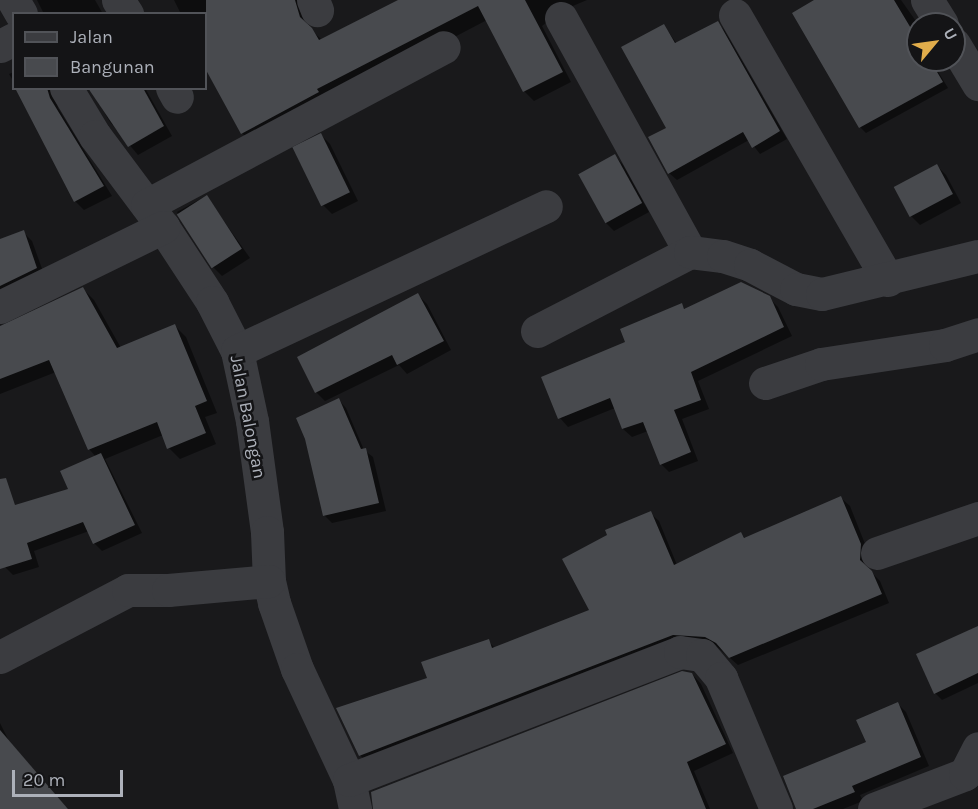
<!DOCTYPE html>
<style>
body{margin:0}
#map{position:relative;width:978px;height:809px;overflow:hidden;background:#19191b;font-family:Karla,sans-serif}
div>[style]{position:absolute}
.shadow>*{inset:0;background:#0007}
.building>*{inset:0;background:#484a4e;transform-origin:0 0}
.street>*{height:33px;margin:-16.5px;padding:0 16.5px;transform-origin:16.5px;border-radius:16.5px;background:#3b3c40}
span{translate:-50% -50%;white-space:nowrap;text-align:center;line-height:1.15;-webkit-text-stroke:5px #141416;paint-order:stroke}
.street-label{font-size:18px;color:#adb1ba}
.legend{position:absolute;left:12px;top:12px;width:195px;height:78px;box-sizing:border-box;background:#141416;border:2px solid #515358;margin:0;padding:8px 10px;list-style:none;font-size:18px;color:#adb1ba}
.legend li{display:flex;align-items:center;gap:12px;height:30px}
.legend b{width:30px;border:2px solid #515358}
.north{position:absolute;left:906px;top:12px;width:60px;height:60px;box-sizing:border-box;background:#141416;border:2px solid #515358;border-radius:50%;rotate:61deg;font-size:16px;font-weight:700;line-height:24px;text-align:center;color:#adb1ba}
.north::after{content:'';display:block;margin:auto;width:21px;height:27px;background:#e1ad4b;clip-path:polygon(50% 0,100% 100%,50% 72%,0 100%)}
.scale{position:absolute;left:12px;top:770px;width:111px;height:27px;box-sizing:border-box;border:3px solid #adb1ba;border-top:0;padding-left:8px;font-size:18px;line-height:21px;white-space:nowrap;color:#adb1ba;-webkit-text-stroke:4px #141416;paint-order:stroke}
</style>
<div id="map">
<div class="shadow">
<i style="clip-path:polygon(37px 0,95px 0,103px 14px,44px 14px)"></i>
<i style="clip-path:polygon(174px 0,300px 0,308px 27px,321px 39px,401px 0,587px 0,561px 11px,542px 26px,571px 82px,534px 101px,525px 92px,487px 20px,252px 143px,242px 133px,206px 59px,206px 14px,181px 14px)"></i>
<i style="clip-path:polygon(817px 0,901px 0,918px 24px,918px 60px,931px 60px,948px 88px,866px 133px,860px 127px)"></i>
<i style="clip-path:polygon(717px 22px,724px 30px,787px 139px,760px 154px,749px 140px,677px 180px,669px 173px,664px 26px,677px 44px)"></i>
<i style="clip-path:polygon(14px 72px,14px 82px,9px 74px)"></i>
<i style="clip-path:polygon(17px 88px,58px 88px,56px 99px,58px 108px,112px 196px,84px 210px,75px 201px)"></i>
<i style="clip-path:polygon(90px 88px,145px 88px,172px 136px,138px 155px,110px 122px)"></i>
<i style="clip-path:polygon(321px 135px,330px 144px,358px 201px,332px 214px,323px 205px)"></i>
<i style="clip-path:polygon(615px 156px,623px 165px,649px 212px,614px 231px,605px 222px)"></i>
<i style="clip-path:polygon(937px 166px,946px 175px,961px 203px,920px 225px,911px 216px)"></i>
<i style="clip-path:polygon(206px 196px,250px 258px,222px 276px,213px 267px,177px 212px)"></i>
<i style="clip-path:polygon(23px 232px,32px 241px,45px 277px,0 295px,0 241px)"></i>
<i style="clip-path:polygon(83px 289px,94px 300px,121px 348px,175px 326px,186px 337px,217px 413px,205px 417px,216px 444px,180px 459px,169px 448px,163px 435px,105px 459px,142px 533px,102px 551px,94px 543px,89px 531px,34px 551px,39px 567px,13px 575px,5px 567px,0 552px,0 511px,70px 490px,96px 457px,89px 449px,56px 372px,0 394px,0 326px,9px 325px)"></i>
<i style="clip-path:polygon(418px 295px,427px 304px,451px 350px,407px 374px,399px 365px,325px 401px,316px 392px)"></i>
<i style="clip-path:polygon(769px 298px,778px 307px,792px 336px,698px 381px,709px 409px,682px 419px,698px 461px,669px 472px,661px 464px,648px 431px,632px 437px,623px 429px,615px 408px,568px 427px,560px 418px,627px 343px,681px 305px,686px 310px)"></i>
<i style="clip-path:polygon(339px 400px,346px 408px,364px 450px,373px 457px,386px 511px,332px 523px,324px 515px)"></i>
<i style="clip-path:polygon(841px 498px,850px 506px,869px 554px,868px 569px,880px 581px,889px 603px,738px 665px,715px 645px,683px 643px,368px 764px,360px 755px,428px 679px,488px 641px,495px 648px,591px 611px,650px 513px,659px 521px,677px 565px,741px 534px,746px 539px)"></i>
<i style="clip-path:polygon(978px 627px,978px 683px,942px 700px,935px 693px)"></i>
<i style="clip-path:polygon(692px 674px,701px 684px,733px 753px,694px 771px,710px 809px,374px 809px)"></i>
<i style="clip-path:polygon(897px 703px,906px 712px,929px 766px,860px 795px,863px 801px,843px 809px,798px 809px,868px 743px)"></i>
<i style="clip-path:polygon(0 723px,9px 741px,68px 809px,0 809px)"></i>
</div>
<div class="building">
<i style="clip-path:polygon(206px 0,295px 0,300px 17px,312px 28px,319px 40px,398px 0,525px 0,563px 72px,523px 92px,478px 6px,317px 89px,319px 92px,241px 134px,206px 70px)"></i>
<i style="clip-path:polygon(814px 0,894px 0,918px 40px,918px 60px,930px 60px,943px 82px,859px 128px,792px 13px)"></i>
<i style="clip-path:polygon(718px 21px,780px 131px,752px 148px,743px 132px,668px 174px,648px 137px,666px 128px,621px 47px,664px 24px,675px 43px)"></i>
<i style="clip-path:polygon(15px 88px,47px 88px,50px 98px,104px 186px,74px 202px)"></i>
<i style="clip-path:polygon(88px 88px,143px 88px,164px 126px,128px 147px)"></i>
<i style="left:321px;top:133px;width:66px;height:32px;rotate:64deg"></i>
<i style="left:615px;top:154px;width:56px;height:42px;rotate:61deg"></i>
<i style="left:937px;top:164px;width:34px;height:49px;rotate:62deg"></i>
<i style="left:207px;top:195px;width:64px;height:36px;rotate:57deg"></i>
<i style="clip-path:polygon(24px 230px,37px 268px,0 286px,0 239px)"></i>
<i style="clip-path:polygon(741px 282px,770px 296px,784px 327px,691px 372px,701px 400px,674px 410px,691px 452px,660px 465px,643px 422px,622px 429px,610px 398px,558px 419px,541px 377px,625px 342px,620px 329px,682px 303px,684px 309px)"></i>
<i style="clip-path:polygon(83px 287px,117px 348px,175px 324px,207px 401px,195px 406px,206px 433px,167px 449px,157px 422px,88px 450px,49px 360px,0 379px,0 326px)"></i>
<i style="clip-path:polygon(418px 293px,444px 341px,397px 365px,392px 355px,315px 393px,297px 357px)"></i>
<i style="clip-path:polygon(339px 398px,361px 449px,366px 448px,379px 503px,323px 516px,305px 439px,296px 418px)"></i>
<i style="clip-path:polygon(101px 453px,135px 525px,93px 544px,83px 522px,27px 543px,32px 559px,0 569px,0 479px,6px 478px,15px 505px,68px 489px,60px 471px)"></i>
<i style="clip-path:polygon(841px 496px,861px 544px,860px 560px,872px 571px,882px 594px,729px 658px,716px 643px,705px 637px,673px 635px,359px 756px,336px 708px,427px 678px,421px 662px,489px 639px,492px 648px,589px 610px,562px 559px,607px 535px,605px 530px,651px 511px,674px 565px,741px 532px,744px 538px)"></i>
<i style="clip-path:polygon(978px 626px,978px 673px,934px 694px,916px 654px)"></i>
<i style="clip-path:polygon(682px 671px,692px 673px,726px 744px,687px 762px,706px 809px,373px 809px,371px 792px)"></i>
<i style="clip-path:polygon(898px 702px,921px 757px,852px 786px,855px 792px,813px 809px,796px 809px,783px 776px,866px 742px,856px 720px)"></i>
<i style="clip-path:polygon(0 730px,68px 809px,0 809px)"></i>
</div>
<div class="street">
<i style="left:13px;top:0;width:16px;rotate:60deg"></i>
<i style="left:118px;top:0;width:17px;rotate:57deg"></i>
<i style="left:313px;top:0;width:11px;rotate:68deg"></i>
<i style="left:927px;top:0;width:28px;rotate:58deg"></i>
<i style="left:735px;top:15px;width:306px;rotate:60deg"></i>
<i style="left:561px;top:18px;width:267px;rotate:61.1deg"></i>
<i style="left:954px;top:44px;width:47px;rotate:59deg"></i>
<i style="left:0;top:46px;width:16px;rotate:-27deg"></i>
<i style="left:66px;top:88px;width:56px;rotate:58.9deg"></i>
<i style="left:95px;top:136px;width:114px;rotate:53.2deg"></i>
<i style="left:163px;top:227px;width:90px;rotate:56.8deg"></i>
<i style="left:212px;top:302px;width:55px;rotate:63deg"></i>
<i style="left:237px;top:351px;width:72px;rotate:77.9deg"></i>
<i style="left:252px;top:421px;width:112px;rotate:82.3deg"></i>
<i style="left:267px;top:532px;width:49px;rotate:87.7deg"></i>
<i style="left:269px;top:581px;width:23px;rotate:77deg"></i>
<i style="left:274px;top:603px;width:70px;rotate:70.8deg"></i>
<i style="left:297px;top:669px;width:123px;rotate:64.9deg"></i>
<i style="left:349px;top:780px;width:30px;rotate:78deg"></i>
<i style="left:172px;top:88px;width:10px;rotate:61deg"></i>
<i style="left:147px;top:205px;width:336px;rotate:-28deg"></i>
<i style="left:0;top:307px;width:182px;rotate:-26.1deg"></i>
<i style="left:537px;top:331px;width:172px;rotate:-27.3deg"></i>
<i style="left:690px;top:252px;width:33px;rotate:7deg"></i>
<i style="left:723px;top:256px;width:28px;rotate:18deg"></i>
<i style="left:750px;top:265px;width:52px;rotate:27.6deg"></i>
<i style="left:796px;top:289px;width:26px;rotate:11deg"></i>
<i style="left:822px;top:294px;width:161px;rotate:-13.7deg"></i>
<i style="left:237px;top:351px;width:341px;rotate:-25.1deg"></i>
<i style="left:765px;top:383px;width:59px;rotate:-18.7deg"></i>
<i style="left:821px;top:364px;width:125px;rotate:-8.7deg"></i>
<i style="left:945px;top:345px;width:35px;rotate:-18deg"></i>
<i style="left:877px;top:553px;width:107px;rotate:-19.1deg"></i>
<i style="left:0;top:657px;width:144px;rotate:-27.6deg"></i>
<i style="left:128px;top:590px;width:40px"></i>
<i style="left:168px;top:590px;width:101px;rotate:-5.1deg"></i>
<i style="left:349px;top:780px;width:355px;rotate:-21.1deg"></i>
<i style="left:680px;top:652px;width:22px;rotate:8deg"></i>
<i style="left:702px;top:655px;width:30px;rotate:50deg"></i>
<i style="left:721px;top:678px;width:142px;rotate:67.2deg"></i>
<i style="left:874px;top:809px;width:97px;rotate:-21deg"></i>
<i style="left:965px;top:774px;width:29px;rotate:-63deg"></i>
</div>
<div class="street-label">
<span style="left:248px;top:417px;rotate:79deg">Jalan Balongan</span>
</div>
<ul class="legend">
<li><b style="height:8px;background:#3b3c40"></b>Jalan</li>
<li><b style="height:16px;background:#484a4e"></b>Bangunan</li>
</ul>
<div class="north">U</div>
<div class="scale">20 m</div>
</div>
